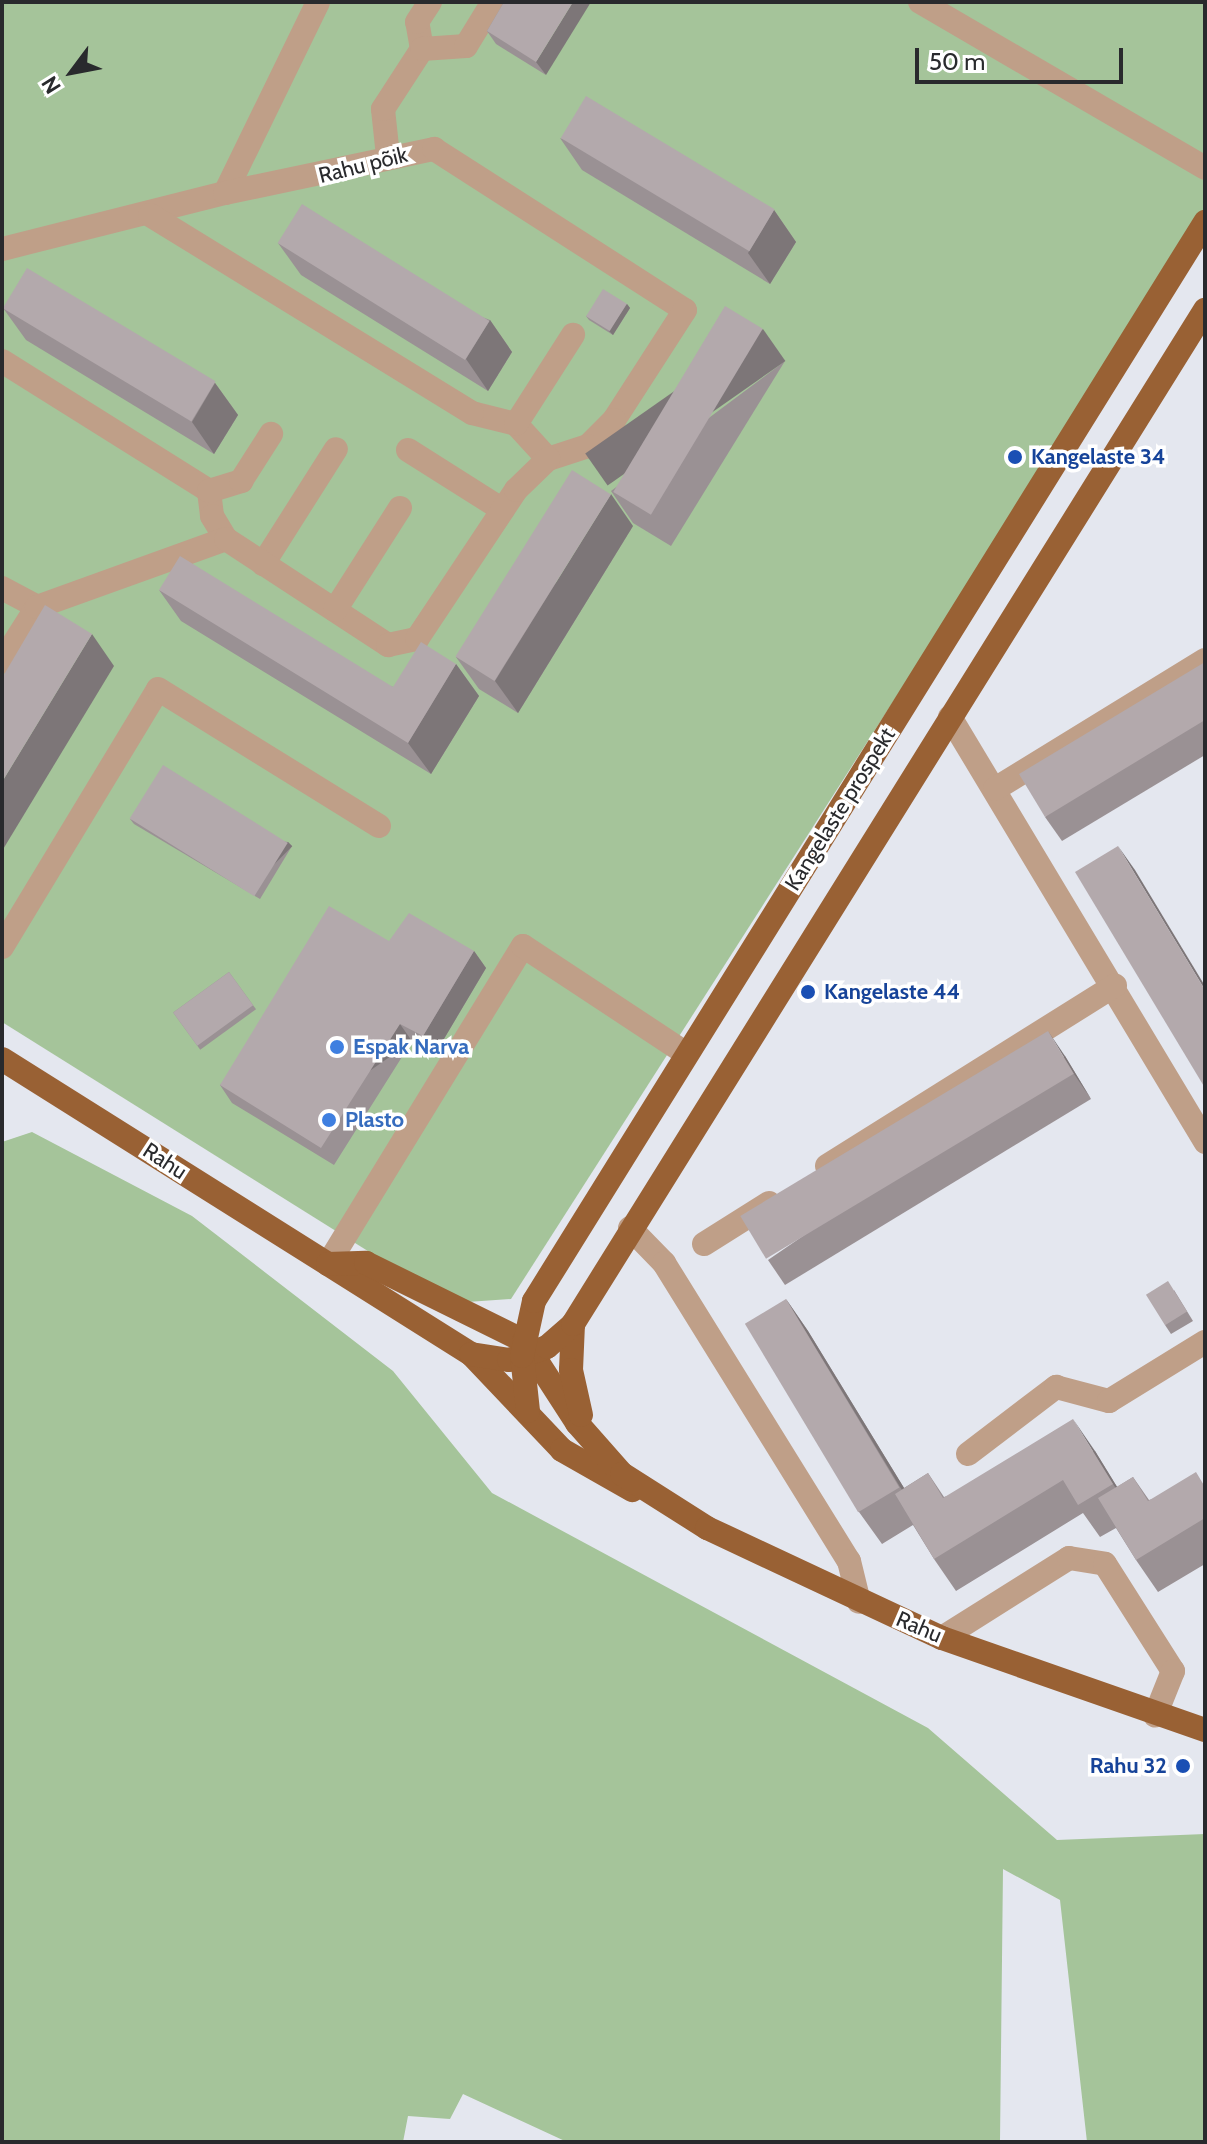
<!DOCTYPE html>
<meta charset="utf-8">
<style>
body{margin:0}
#map{position:relative;width:1207px;height:2144px;overflow:hidden;background:#e4e7ef;font-family:Cabin,sans-serif}
div>[style]{position:absolute}
.green>*{inset:0;background:#a5c49a}
.minor>*{height:24px;margin:-12px;padding:0 12px;transform-origin:12px;border-radius:12px;background:#bf9f88}
.major>*{height:24px;margin:-12px;padding:0 12px;transform-origin:12px;border-radius:12px;background:#996134}
.wall>*{inset:0;background:#9a9194;transform-origin:0 0}
.shaded-wall>*{inset:0;background:#7d7678;transform-origin:0 0}
.building>*{inset:0;background:#b3a9ac;transform-origin:0 0}
.dots>*{width:22px;height:22px;translate:-50% -50%;box-sizing:border-box;border:4px solid #fff;border-radius:50%}
span{translate:-50% -50%;white-space:nowrap;text-align:center;line-height:1.15;-webkit-text-stroke:7px #fff;paint-order:stroke}
.street-label{font-size:22px;color:#292a2d}
.transit-label{font-size:22px;color:#164399;font-weight:700}
.left{translate:0 -50%;text-align:left}
.right{translate:-100% -50%;text-align:right}
.shop-label{font-size:22px;color:#366cbe;font-weight:700}
.frame{position:absolute;inset:0;border:4px solid #292a2d;pointer-events:none}
.north{position:absolute;left:32px;top:32px;width:80px;height:80px;-webkit-text-stroke:6px #fff;paint-order:stroke;rotate:238deg;font-size:22px;font-weight:700;line-height:32px;text-align:center;color:#292a2d}
.north::after{content:'';display:block;margin:auto;width:28px;height:36px;background:#292a2d;clip-path:polygon(50% 0,100% 100%,50% 72%,0 100%)}
.scale{position:absolute;left:915px;top:48px;width:208px;height:36px;box-sizing:border-box;border:4px solid #292a2d;border-top:0;padding-left:10px;font-size:24px;line-height:28px;white-space:nowrap;color:#292a2d;-webkit-text-stroke:6px #fff;paint-order:stroke}
</style>
<div id="map">
<div class="green">
<i style="clip-path:polygon(2px 2px,1205px 2px,1205px 214px,511px 1299px,467px 1302px,395px 1268px,2px 1022px)"></i>
<i style="clip-path:polygon(32px 1132px,192px 1216px,393px 1371px,492px 1493px,928px 1728px,1057px 1840px,1205px 1834px,1205px 2142px,1087px 2142px,1060px 1900px,1003px 1869px,1000px 2142px,567px 2142px,463px 2094px,450px 2119px,408px 2116px,403px 2142px,2px 2142px,2px 1142px)"></i>
</div>
<div class="minor">
<i style="left:920px;top:2px;width:330px;rotate:30.2deg"></i>
<i style="left:422px;top:49px;width:27px;rotate:-100deg"></i>
<i style="left:417px;top:22px;width:24px;rotate:-57deg"></i>
<i style="left:388px;top:156px;width:47px;rotate:-96.1deg"></i>
<i style="left:383px;top:109px;width:72px;rotate:-57deg"></i>
<i style="left:422px;top:49px;width:44px;rotate:-3.9deg"></i>
<i style="left:466px;top:46px;width:52px;rotate:-58.5deg"></i>
<i style="left:225px;top:193px;width:212px;rotate:-64deg"></i>
<i style="left:2px;top:249px;width:230px;rotate:-14.1deg"></i>
<i style="left:225px;top:193px;width:214px;rotate:-11.9deg"></i>
<i style="left:434px;top:149px;width:298px;rotate:32.7deg"></i>
<i style="left:685px;top:310px;width:131px;rotate:122.8deg"></i>
<i style="left:614px;top:420px;width:37px;rotate:135deg"></i>
<i style="left:588px;top:446px;width:42px;rotate:162deg"></i>
<i style="left:548px;top:459px;width:47px;rotate:-132.4deg"></i>
<i style="left:516px;top:424px;width:45px;rotate:-166deg"></i>
<i style="left:472px;top:413px;width:378px;rotate:-148.4deg"></i>
<i style="left:2px;top:361px;width:244px;rotate:32.1deg"></i>
<i style="left:209px;top:491px;width:25px;rotate:83deg"></i>
<i style="left:212px;top:516px;width:27px;rotate:59deg"></i>
<i style="left:516px;top:424px;width:106px;rotate:-57.4deg"></i>
<i style="left:408px;top:450px;width:112px;rotate:32.3deg"></i>
<i style="left:209px;top:491px;width:34px;rotate:-17deg"></i>
<i style="left:241px;top:481px;width:56px;rotate:-57.4deg"></i>
<i style="left:263px;top:564px;width:136px;rotate:-57.6deg"></i>
<i style="left:2px;top:588px;width:40px;rotate:28deg"></i>
<i style="left:37px;top:607px;width:65px;rotate:122.5deg"></i>
<i style="left:37px;top:607px;width:201px;rotate:-19.8deg"></i>
<i style="left:226px;top:539px;width:194px;rotate:33.2deg"></i>
<i style="left:388px;top:645px;width:30px;rotate:-12deg"></i>
<i style="left:417px;top:639px;width:179px;rotate:-56.4deg"></i>
<i style="left:516px;top:490px;width:45px;rotate:-44.1deg"></i>
<i style="left:335px;top:610px;width:121px;rotate:-57.5deg"></i>
<i style="left:950px;top:717px;width:496px;rotate:59deg"></i>
<i style="left:995px;top:789px;width:246px;rotate:-31.6deg"></i>
<i style="left:2px;top:947px;width:301px;rotate:-58.8deg"></i>
<i style="left:158px;top:689px;width:260px;rotate:31.8deg"></i>
<i style="left:827px;top:1166px;width:340px;rotate:-32.1deg"></i>
<i style="left:630px;top:1228px;width:49px;rotate:45.8deg"></i>
<i style="left:664px;top:1263px;width:351px;rotate:58.2deg"></i>
<i style="left:849px;top:1561px;width:42px;rotate:76.3deg"></i>
<i style="left:704px;top:1244px;width:77px;rotate:-32.2deg"></i>
<i style="left:328px;top:1264px;width:373px;rotate:-58.5deg"></i>
<i style="left:523px;top:946px;width:196px;rotate:33.4deg"></i>
<i style="left:968px;top:1454px;width:111px;rotate:-37.3deg"></i>
<i style="left:1056px;top:1387px;width:55px;rotate:14.8deg"></i>
<i style="left:1109px;top:1401px;width:113px;rotate:-31.6deg"></i>
<i style="left:942px;top:1638px;width:150px;rotate:-32.2deg"></i>
<i style="left:1069px;top:1558px;width:36px;rotate:9deg"></i>
<i style="left:1105px;top:1564px;width:127px;rotate:57.6deg"></i>
<i style="left:1173px;top:1671px;width:48px;rotate:111.8deg"></i>
</div>
<div class="major">
<i style="left:2px;top:1059px;width:554px;rotate:32.17deg"></i>
<i style="left:471px;top:1354px;width:132px;rotate:46.5deg"></i>
<i style="left:562px;top:1450px;width:81px;rotate:29.7deg"></i>
<i style="left:328px;top:1264px;width:38px;rotate:-2deg"></i>
<i style="left:366px;top:1263px;width:176px;rotate:26.3deg"></i>
<i style="left:524px;top:1341px;width:98px;rotate:57.1deg"></i>
<i style="left:577px;top:1423px;width:68px;rotate:48.6deg"></i>
<i style="left:622px;top:1474px;width:101px;rotate:32.4deg"></i>
<i style="left:707px;top:1528px;width:259px;rotate:25.1deg"></i>
<i style="left:942px;top:1638px;width:279px;rotate:19.3deg"></i>
<i style="left:573px;top:1324px;width:46px;rotate:92.5deg"></i>
<i style="left:571px;top:1370px;width:46px;rotate:77.5deg"></i>
<i style="left:471px;top:1354px;width:38px;rotate:9deg"></i>
<i style="left:509px;top:1360px;width:40px;rotate:-18.9deg"></i>
<i style="left:547px;top:1347px;width:35px;rotate:-41deg"></i>
<i style="left:573px;top:1324px;width:1195px;rotate:-58.07deg"></i>
<i style="left:528px;top:1411px;width:55px;rotate:-96.2deg"></i>
<i style="left:522px;top:1356px;width:56px;rotate:-77.7deg"></i>
<i style="left:534px;top:1301px;width:1271px;rotate:-58.12deg"></i>
</div>
<div class="wall">
<i style="clip-path:polygon(504px 2px,546px 75px,496px 44px,487px 31px)"></i>
<i style="clip-path:polygon(560px 138px,774px 210px,796px 242px,770px 284px,582px 170px)"></i>
<i style="clip-path:polygon(278px 243px,490px 320px,512px 352px,488px 391px,301px 275px)"></i>
<i style="clip-path:polygon(627px 304px,630px 308px,613px 335px,589px 320px,586px 316px)"></i>
<i style="clip-path:polygon(3px 308px,215px 383px,238px 415px,214px 454px,26px 340px)"></i>
<i style="clip-path:polygon(785px 361px,671px 546px,633px 523px,611px 491px)"></i>
<i style="clip-path:polygon(633px 526px,518px 713px,479px 689px,456px 657px)"></i>
<i style="clip-path:polygon(159px 590px,393px 687px,456px 664px,479px 696px,431px 774px,181px 621px)"></i>
<i style="clip-path:polygon(1205px 662px,1205px 755px,1062px 841px,1045px 817px)"></i>
<i style="clip-path:polygon(130px 819px,288px 842px,292px 846px,260px 899px,134px 824px)"></i>
<i style="clip-path:polygon(389px 941px,474px 951px,486px 968px,435px 1054px,412px 1041px,334px 1165px,232px 1103px,220px 1085px)"></i>
<i style="left:229px;top:972px;width:46px;height:69px;rotate:54deg"></i>
<i style="clip-path:polygon(1065px 1056px,1091px 1099px,785px 1285px,768px 1260px)"></i>
<i style="clip-path:polygon(1174px 1290px,1193px 1321px,1171px 1334px,1165px 1325px)"></i>
<i style="clip-path:polygon(786px 1299px,808px 1331px,904px 1488px,928px 1473px,944px 1497px,1095px 1451px,1117px 1487px,1133px 1477px,1149px 1500px,1205px 1485px,1205px 1564px,1158px 1592px,1136px 1560px,1116px 1528px,1100px 1537px,1083px 1513px,956px 1591px,934px 1559px,913px 1525px,882px 1544px,859px 1512px)"></i>
</div>
<div class="shaded-wall">
<i style="clip-path:polygon(573px 2px,591px 2px,546px 75px,536px 62px)"></i>
<i style="clip-path:polygon(774px 210px,796px 242px,770px 284px,748px 253px)"></i>
<i style="clip-path:polygon(627px 304px,630px 308px,613px 335px,609px 331px)"></i>
<i style="clip-path:polygon(490px 320px,512px 352px,488px 391px,466px 359px)"></i>
<i style="left:763px;top:329px;width:39px;height:217px;rotate:55deg"></i>
<i style="clip-path:polygon(215px 383px,238px 415px,214px 454px,192px 422px)"></i>
<i style="clip-path:polygon(611px 494px,633px 526px,518px 713px,495px 681px)"></i>
<i style="clip-path:polygon(92px 634px,114px 666px,2px 851px,2px 782px)"></i>
<i style="clip-path:polygon(456px 664px,479px 696px,431px 774px,408px 743px)"></i>
<i style="left:288px;top:842px;width:6px;height:62px;rotate:45deg"></i>
<i style="clip-path:polygon(1118px 846px,1135px 870px,1205px 986px,1205px 990px)"></i>
<i style="clip-path:polygon(474px 951px,486px 968px,435px 1054px,423px 1036px)"></i>
<i style="left:400px;top:1024px;width:21px;height:147px;rotate:55deg"></i>
<i style="clip-path:polygon(1048px 1031px,1065px 1056px,1091px 1099px,1074px 1074px)"></i>
<i style="clip-path:polygon(786px 1299px,808px 1331px,923px 1519px,900px 1487px)"></i>
<i style="clip-path:polygon(1073px 1419px,1095px 1451px,1135px 1516px,1113px 1484px)"></i>
</div>
<div class="building">
<i style="clip-path:polygon(504px 2px,573px 2px,536px 62px,487px 31px)"></i>
<i style="left:586px;top:96px;width:220px;height:49px;rotate:31deg"></i>
<i style="left:302px;top:204px;width:221px;height:46px;rotate:32deg"></i>
<i style="left:27px;top:268px;width:220px;height:47px;rotate:31deg"></i>
<i style="left:603px;top:289px;width:28px;height:32px;rotate:32deg"></i>
<i style="left:725px;top:306px;width:44px;height:217px;rotate:31deg"></i>
<i style="left:572px;top:470px;width:46px;height:220px;rotate:32deg"></i>
<i style="clip-path:polygon(180px 556px,393px 687px,421px 642px,456px 664px,408px 743px,159px 590px)"></i>
<i style="clip-path:polygon(45px 605px,92px 634px,2px 782px,2px 678px)"></i>
<i style="clip-path:polygon(1205px 662px,1205px 720px,1045px 817px,1019px 774px)"></i>
<i style="left:163px;top:765px;width:147px;height:63px;rotate:32deg"></i>
<i style="clip-path:polygon(1118px 846px,1205px 990px,1205px 1088px,1075px 872px)"></i>
<i style="clip-path:polygon(329px 906px,389px 941px,409px 913px,474px 951px,423px 1036px,400px 1024px,321px 1148px,220px 1085px)"></i>
<i style="left:229px;top:972px;width:41px;height:69px;rotate:54deg"></i>
<i style="left:1048px;top:1031px;width:50px;height:359px;rotate:59deg"></i>
<i style="left:1168px;top:1281px;width:36px;height:26px;rotate:58deg"></i>
<i style="left:786px;top:1299px;width:220px;height:48px;rotate:59deg"></i>
<i style="clip-path:polygon(1073px 1419px,1113px 1484px,1078px 1505px,1063px 1480px,934px 1559px,895px 1494px,928px 1473px,943px 1498px)"></i>
<i style="clip-path:polygon(1196px 1472px,1205px 1487px,1205px 1518px,1136px 1560px,1098px 1498px,1133px 1477px,1148px 1501px)"></i>
</div>
<div class="dots">
<i style="left:1015px;top:457px;background:#1a4fb4"></i>
<i style="left:808px;top:992px;background:#1a4fb4"></i>
<i style="left:337px;top:1047px;background:#3f7fe0"></i>
<i style="left:329px;top:1120px;background:#3f7fe0"></i>
<i style="left:1183px;top:1766px;background:#1a4fb4"></i>
</div>
<div class="street-label">
<span style="left:363px;top:165px;rotate:-14deg">Rahu põik</span>
<span style="left:840px;top:809px;rotate:-58deg">Kangelaste prospekt</span>
<span style="left:165px;top:1161px;rotate:33deg">Rahu</span>
<span style="left:919px;top:1627px;rotate:23deg">Rahu</span>
</div>
<div class="transit-label">
<span class="left" style="left:1031px;top:457px">Kangelaste 34</span>
<span class="left" style="left:824px;top:992px">Kangelaste 44</span>
<span class="right" style="left:1167px;top:1766px">Rahu 32</span>
</div>
<div class="shop-label">
<span class="left" style="left:353px;top:1047px">Espak Narva</span>
<span class="left" style="left:345px;top:1120px">Plasto</span>
</div>
<div class="frame"></div>
<div class="north">N</div>
<div class="scale">50 m</div>
</div>
